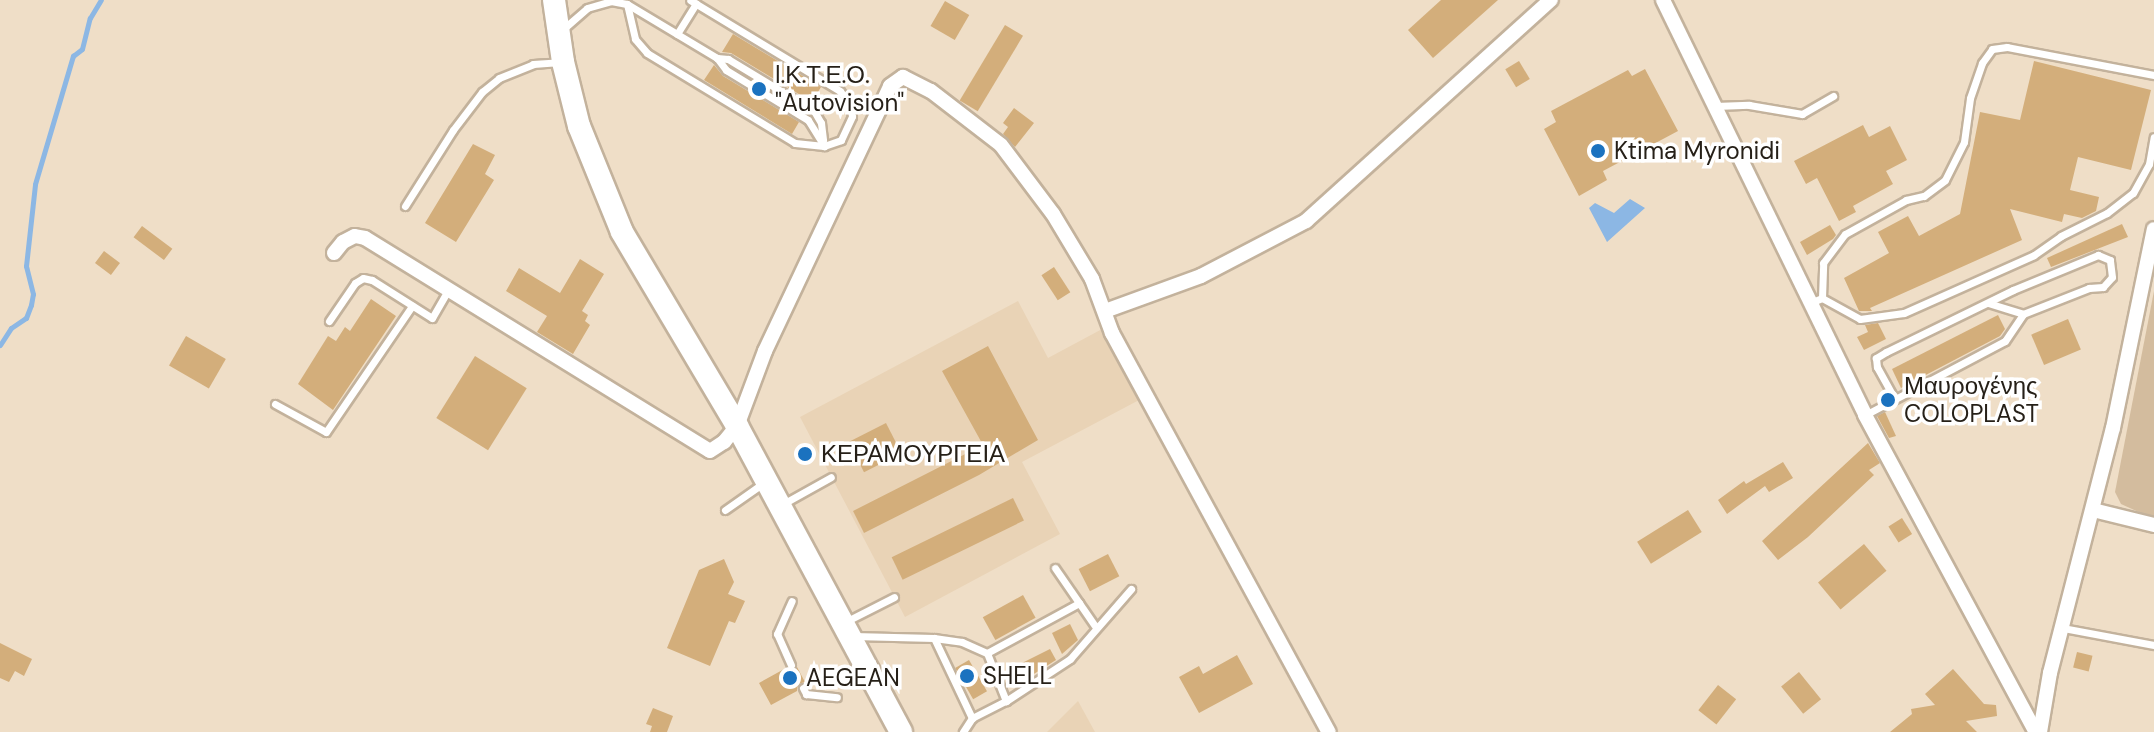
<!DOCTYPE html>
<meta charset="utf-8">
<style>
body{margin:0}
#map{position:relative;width:2154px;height:732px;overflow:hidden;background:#efdec7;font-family:"DM Sans",sans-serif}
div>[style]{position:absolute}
.built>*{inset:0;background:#e9d3b6}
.green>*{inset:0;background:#d3bc9e}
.water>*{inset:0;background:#8cb7e4}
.stream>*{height:5px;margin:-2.5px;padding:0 2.5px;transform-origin:2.5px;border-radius:2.5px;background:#8cb7e4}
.building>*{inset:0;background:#d3ae7b;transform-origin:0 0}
.roads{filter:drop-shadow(2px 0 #c3b29c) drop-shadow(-2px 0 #c3b29c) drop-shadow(0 2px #c3b29c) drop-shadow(0 -2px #c3b29c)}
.lane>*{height:7px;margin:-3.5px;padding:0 3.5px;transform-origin:3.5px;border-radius:3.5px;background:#fff}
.street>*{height:14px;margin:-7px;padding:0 7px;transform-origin:7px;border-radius:7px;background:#fff}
.secondary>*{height:22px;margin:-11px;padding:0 11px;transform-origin:11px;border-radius:11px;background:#fff}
.dots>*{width:22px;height:22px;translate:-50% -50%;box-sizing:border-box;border:4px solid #fff;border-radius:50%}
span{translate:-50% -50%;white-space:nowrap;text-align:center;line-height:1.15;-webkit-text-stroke:7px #fff;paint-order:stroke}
.poi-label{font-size:24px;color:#262018}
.left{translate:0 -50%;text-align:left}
</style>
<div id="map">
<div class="built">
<i style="clip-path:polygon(1018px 301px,1048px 358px,1104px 328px,1141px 399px,1022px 462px,1060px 534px,905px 617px,800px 417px)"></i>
<i style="clip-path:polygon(1078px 701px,1095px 732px,1047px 732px)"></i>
</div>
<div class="green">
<i style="clip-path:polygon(2154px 291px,2154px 519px,2121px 504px,2115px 492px)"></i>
</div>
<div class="water">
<i style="clip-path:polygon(1630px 199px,1645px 208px,1607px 242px,1589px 208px,1595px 203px,1614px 213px)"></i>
</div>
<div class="stream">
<i style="left:0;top:345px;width:20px;rotate:-57deg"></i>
<i style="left:11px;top:328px;width:18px;rotate:-34deg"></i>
<i style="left:26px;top:318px;width:14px;rotate:-69deg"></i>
<i style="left:31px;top:305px;width:11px;rotate:-80deg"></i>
<i style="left:33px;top:294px;width:29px;rotate:-104deg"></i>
<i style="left:26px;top:266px;width:82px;rotate:-83.7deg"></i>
<i style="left:35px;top:184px;width:134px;rotate:-73.5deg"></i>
<i style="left:73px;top:56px;width:11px;rotate:-38deg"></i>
<i style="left:82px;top:49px;width:32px;rotate:-76deg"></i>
<i style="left:90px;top:18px;width:21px;rotate:-59deg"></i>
</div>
<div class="building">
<i style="clip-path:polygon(1441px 0,1498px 0,1433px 58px,1408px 30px)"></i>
<i style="left:945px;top:1px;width:28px;height:29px;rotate:30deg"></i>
<i style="left:1005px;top:25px;width:21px;height:88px;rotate:31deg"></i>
<i style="clip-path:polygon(733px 34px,821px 87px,812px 102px,731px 53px,722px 52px)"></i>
<i style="left:1519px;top:61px;width:21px;height:16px;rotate:59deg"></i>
<i style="clip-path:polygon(2034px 61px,2151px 90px,2131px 170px,2078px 157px,2070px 190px,2099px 197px,2096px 211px,2082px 218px,2064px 214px,2062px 222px,2010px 209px,2022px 240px,1870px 308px,1872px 311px,1859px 311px,1844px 278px,1889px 253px,1878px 232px,1908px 216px,1919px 236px,1960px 214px,1980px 112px,2020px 120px)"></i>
<i style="clip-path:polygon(714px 65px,723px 76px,799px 122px,792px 134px,704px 80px)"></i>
<i style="clip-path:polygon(1645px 69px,1678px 131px,1603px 171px,1607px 180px,1579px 196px,1544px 129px,1556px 122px,1551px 111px,1628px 70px,1632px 76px)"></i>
<i style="clip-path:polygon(1014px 108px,1034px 123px,1015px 147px,1003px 134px,1008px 127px,1003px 123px)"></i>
<i style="clip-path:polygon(1863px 125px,1869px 137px,1890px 126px,1907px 160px,1886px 171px,1893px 184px,1853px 206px,1856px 212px,1839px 221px,1817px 178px,1806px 184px,1794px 161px)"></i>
<i style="clip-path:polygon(473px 144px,495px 155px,485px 174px,494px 180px,456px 242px,425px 223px)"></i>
<i style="clip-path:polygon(2122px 224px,2128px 237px,2051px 267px,2047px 258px)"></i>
<i style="clip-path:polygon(1830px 225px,1836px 235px,1833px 239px,1807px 255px,1800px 242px)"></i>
<i style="left:142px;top:226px;width:38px;height:14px;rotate:37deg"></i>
<i style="left:104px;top:251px;width:20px;height:15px;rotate:37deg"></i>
<i style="clip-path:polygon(580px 259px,604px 274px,582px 311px,588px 315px,585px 321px,590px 325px,573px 354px,537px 332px,547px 316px,506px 291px,519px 268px,560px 293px)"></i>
<i style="left:1054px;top:267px;width:30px;height:15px;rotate:57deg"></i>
<i style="clip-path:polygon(371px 299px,396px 316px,333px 410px,298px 384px,328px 336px,336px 341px,345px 327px,350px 331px)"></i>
<i style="clip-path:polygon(1998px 315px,2005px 329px,2000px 336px,1901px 388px,1892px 369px)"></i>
<i style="left:2068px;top:319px;width:33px;height:40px;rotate:67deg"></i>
<i style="clip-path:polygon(1878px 323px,1886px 339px,1864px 350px,1857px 337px,1868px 332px,1865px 325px)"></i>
<i style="left:186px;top:336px;width:46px;height:34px;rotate:30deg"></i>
<i style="clip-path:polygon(988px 346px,1038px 440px,979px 475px,864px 533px,853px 511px,983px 445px,942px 371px)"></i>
<i style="left:475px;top:356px;width:61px;height:73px;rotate:32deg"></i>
<i style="clip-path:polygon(1885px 412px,1896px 436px,1889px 438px,1877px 416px)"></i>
<i style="left:886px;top:423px;width:34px;height:42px;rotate:63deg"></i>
<i style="clip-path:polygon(1868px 443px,1880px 463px,1869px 470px,1874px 475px,1808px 537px,1778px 560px,1762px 541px)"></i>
<i style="clip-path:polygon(1783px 462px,1793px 478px,1769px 492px,1765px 486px,1727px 514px,1718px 500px,1744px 481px,1746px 484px)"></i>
<i style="left:1013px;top:498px;width:25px;height:135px;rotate:64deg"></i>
<i style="left:1688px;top:510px;width:26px;height:60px;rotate:58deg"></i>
<i style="left:1902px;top:518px;width:19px;height:16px;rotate:58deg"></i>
<i style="left:1864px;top:544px;width:35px;height:60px;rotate:50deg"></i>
<i style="left:1108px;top:554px;width:25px;height:33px;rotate:63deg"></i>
<i style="clip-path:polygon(724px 559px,734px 582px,728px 594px,745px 601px,735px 623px,729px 621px,710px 666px,667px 648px,699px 570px)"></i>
<i style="left:1023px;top:595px;width:26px;height:46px;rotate:61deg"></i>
<i style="clip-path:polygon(1070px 624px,1078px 640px,1062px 654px,1052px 633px)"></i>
<i style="clip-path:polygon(0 643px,32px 659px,24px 676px,15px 671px,9px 682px,0 678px)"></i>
<i style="clip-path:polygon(1050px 649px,1056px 660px,1018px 684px,1010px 669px)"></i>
<i style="left:2077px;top:652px;width:16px;height:16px;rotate:14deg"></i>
<i style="clip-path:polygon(1237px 655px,1253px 684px,1199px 713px,1179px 677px,1199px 666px,1203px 674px)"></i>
<i style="left:969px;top:660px;width:36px;height:16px;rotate:60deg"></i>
<i style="clip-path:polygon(797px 667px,805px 682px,798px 684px,797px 691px,771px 705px,759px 683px,786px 668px,791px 671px)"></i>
<i style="clip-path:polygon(1953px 669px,1984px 704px,1996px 705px,1997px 716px,1966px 721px,1977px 732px,1890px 732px,1912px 714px,1911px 709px,1935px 705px,1925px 694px)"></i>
<i style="left:1799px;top:672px;width:35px;height:23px;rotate:51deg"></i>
<i style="left:1718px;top:685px;width:23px;height:32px;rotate:38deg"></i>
<i style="clip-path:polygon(653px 708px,673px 716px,667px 732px,650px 732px,652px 726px,646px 724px)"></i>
</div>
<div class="roads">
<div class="lane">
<i style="left:627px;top:4px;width:36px;rotate:77deg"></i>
<i style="left:635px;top:39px;width:18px;rotate:49deg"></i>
<i style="left:647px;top:53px;width:173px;rotate:31.3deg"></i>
<i style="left:795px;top:143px;width:29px;rotate:6deg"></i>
<i style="left:824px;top:146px;width:18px;rotate:-19deg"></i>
<i style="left:841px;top:140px;width:26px;rotate:-65deg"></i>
<i style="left:852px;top:116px;width:12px;rotate:-99deg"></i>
<i style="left:850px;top:104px;width:16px;rotate:-128deg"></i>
<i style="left:840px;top:91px;width:175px;rotate:-148.8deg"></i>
<i style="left:562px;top:30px;width:33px;rotate:-41deg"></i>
<i style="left:587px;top:8px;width:25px;rotate:-16deg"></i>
<i style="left:611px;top:1px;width:16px;rotate:11deg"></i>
<i style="left:627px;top:4px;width:105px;rotate:31deg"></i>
<i style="left:717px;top:58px;width:15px;rotate:53deg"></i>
<i style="left:726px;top:70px;width:96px;rotate:31.4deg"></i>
<i style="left:808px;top:120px;width:31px;rotate:58deg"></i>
<i style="left:677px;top:34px;width:36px;rotate:-58deg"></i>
<i style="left:717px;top:58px;width:11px;rotate:5deg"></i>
<i style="left:728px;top:59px;width:100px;rotate:31.2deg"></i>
<i style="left:814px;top:111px;width:14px;rotate:60deg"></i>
<i style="left:821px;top:123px;width:17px;rotate:83deg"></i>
<i style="left:1715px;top:106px;width:34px;rotate:-2deg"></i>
<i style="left:1749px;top:105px;width:54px;rotate:9.6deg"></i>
<i style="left:1802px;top:114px;width:36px;rotate:-30deg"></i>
<i style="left:405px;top:206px;width:90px;rotate:-57.7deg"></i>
<i style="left:453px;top:130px;width:48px;rotate:-52.7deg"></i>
<i style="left:482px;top:92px;width:22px;rotate:-39deg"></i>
<i style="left:499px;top:78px;width:37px;rotate:-22deg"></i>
<i style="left:533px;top:64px;width:27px;rotate:-4deg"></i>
<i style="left:1822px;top:298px;width:35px;rotate:-88deg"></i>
<i style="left:1823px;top:263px;width:36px;rotate:-53deg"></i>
<i style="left:1845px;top:234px;width:70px;rotate:-29.1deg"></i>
<i style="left:1906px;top:200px;width:18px;rotate:-13deg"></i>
<i style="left:1924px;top:196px;width:26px;rotate:-37deg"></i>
<i style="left:1945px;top:180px;width:42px;rotate:-63.4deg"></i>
<i style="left:1964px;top:142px;width:44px;rotate:-82.2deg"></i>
<i style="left:1970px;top:98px;width:37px;rotate:-71deg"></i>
<i style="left:1982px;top:63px;width:17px;rotate:-54deg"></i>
<i style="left:1992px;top:49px;width:15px;rotate:-8deg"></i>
<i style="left:2007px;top:47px;width:150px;rotate:10.8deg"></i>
<i style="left:1810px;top:303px;width:13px;rotate:-23deg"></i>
<i style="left:1822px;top:298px;width:43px;rotate:28.9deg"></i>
<i style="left:1860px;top:319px;width:44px;rotate:-7.8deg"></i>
<i style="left:1904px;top:313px;width:142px;rotate:-24deg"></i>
<i style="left:2034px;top:255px;width:33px;rotate:-35deg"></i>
<i style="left:2061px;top:236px;width:51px;rotate:-26.6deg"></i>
<i style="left:2107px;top:213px;width:33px;rotate:-38deg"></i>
<i style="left:2133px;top:193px;width:33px;rotate:-61deg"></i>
<i style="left:2149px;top:164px;width:27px;rotate:-80deg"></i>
<i style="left:1988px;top:303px;width:37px;rotate:17deg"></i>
<i style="left:329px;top:321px;width:46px;rotate:-55.6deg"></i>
<i style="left:355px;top:283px;width:9px;rotate:-32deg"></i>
<i style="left:363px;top:278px;width:9px;rotate:13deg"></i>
<i style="left:372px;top:280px;width:71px;rotate:32.3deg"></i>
<i style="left:432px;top:318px;width:32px;rotate:-60deg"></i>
<i style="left:275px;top:404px;width:58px;rotate:28.8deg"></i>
<i style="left:326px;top:432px;width:153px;rotate:-55.7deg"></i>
<i style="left:1865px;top:415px;width:158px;rotate:-27.9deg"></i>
<i style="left:2005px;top:341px;width:32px;rotate:-56deg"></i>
<i style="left:2023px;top:314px;width:71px;rotate:-21.5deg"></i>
<i style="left:2089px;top:288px;width:14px;rotate:-4deg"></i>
<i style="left:2103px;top:287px;width:13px;rotate:-48deg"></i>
<i style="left:2112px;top:277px;width:17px;rotate:-97deg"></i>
<i style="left:2110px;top:260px;width:13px;rotate:-157deg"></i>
<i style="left:2098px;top:255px;width:92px;rotate:157.6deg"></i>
<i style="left:2013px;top:290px;width:141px;rotate:154deg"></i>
<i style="left:1886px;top:352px;width:12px;rotate:149deg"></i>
<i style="left:1876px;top:358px;width:9px;rotate:84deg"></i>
<i style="left:1877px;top:367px;width:35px;rotate:61deg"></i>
<i style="left:781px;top:505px;width:57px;rotate:-29.2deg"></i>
<i style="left:725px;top:510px;width:45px;rotate:-35.1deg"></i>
<i style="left:1055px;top:568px;width:70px;rotate:55.4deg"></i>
<i style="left:845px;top:622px;width:55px;rotate:-27deg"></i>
<i style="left:2063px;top:628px;width:93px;rotate:10.6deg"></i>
<i style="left:853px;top:636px;width:81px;rotate:1.4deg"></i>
<i style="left:934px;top:638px;width:89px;rotate:64.6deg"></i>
<i style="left:972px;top:718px;width:17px;rotate:123deg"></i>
<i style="left:934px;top:638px;width:28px;rotate:8deg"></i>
<i style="left:962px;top:642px;width:27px;rotate:24deg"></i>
<i style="left:987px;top:653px;width:52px;rotate:68.4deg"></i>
<i style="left:987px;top:653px;width:105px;rotate:-28.5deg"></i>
<i style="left:791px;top:665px;width:34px;rotate:-114deg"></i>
<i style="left:777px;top:634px;width:36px;rotate:-66deg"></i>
<i style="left:803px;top:688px;width:7px;rotate:63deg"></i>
<i style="left:806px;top:694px;width:31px;rotate:6deg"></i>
<i style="left:972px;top:718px;width:38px;rotate:-27deg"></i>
<i style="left:1006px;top:701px;width:77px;rotate:-33.3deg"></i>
<i style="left:1070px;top:659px;width:93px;rotate:-48.9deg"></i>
</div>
<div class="street">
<i style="left:1663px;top:0;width:462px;rotate:64deg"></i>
<i style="left:1865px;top:415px;width:360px;rotate:61.7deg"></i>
<i style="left:334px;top:253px;width:14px;rotate:-51deg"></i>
<i style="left:343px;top:242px;width:13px;rotate:-27deg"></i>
<i style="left:355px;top:236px;width:10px;rotate:11deg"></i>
<i style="left:365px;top:238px;width:405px;rotate:31.7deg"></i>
<i style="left:710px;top:451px;width:17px;rotate:-33deg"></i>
<i style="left:724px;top:442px;width:21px;rotate:-51deg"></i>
<i style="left:737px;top:426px;width:80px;rotate:-69.5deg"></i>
<i style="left:765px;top:351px;width:293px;rotate:-64.7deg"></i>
<i style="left:890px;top:86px;width:16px;rotate:-35deg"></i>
<i style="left:903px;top:77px;width:31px;rotate:27deg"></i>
<i style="left:931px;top:91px;width:88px;rotate:37.6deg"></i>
<i style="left:1001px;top:145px;width:86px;rotate:53deg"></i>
<i style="left:1053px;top:214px;width:76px;rotate:59deg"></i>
<i style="left:1092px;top:279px;width:58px;rotate:69.7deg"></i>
<i style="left:1112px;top:333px;width:454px;rotate:61.5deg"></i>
<i style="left:1105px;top:311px;width:102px;rotate:-20deg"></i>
<i style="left:1201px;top:276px;width:119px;rotate:-27.6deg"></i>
<i style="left:1306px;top:221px;width:330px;rotate:-42.1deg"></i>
<i style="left:2093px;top:510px;width:63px;rotate:13.8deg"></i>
<i style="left:2040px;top:732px;width:60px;rotate:-80.4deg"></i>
<i style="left:2050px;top:673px;width:253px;rotate:-75.6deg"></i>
<i style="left:2113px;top:428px;width:203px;rotate:-78.4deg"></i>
</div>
<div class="secondary">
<i style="left:554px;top:0;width:63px;rotate:81.7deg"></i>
<i style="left:563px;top:62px;width:66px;rotate:76deg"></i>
<i style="left:579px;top:126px;width:114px;rotate:67.9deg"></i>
<i style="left:622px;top:232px;width:226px;rotate:59.3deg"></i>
<i style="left:737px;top:426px;width:347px;rotate:61.8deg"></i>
</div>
</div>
<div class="dots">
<i style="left:759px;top:89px;background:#1b72bf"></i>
<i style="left:1598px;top:151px;background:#1b72bf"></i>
<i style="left:1888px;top:400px;background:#1b72bf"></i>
<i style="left:805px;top:454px;background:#1b72bf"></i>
<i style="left:967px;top:676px;background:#1b72bf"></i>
<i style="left:790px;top:678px;background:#1b72bf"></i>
</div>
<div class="poi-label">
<span class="left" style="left:775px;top:89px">I.Κ.Τ.Ε.Ο.<br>"Autovision"</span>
<span class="left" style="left:1614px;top:151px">Ktima Myronidi</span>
<span class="left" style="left:1904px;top:400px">Μαυρογένης<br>COLOPLAST</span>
<span class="left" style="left:821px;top:454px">ΚΕΡΑΜΟΥΡΓΕΙΑ</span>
<span class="left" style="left:983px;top:676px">SHELL</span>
<span class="left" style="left:806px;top:678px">AEGEAN</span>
</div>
</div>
